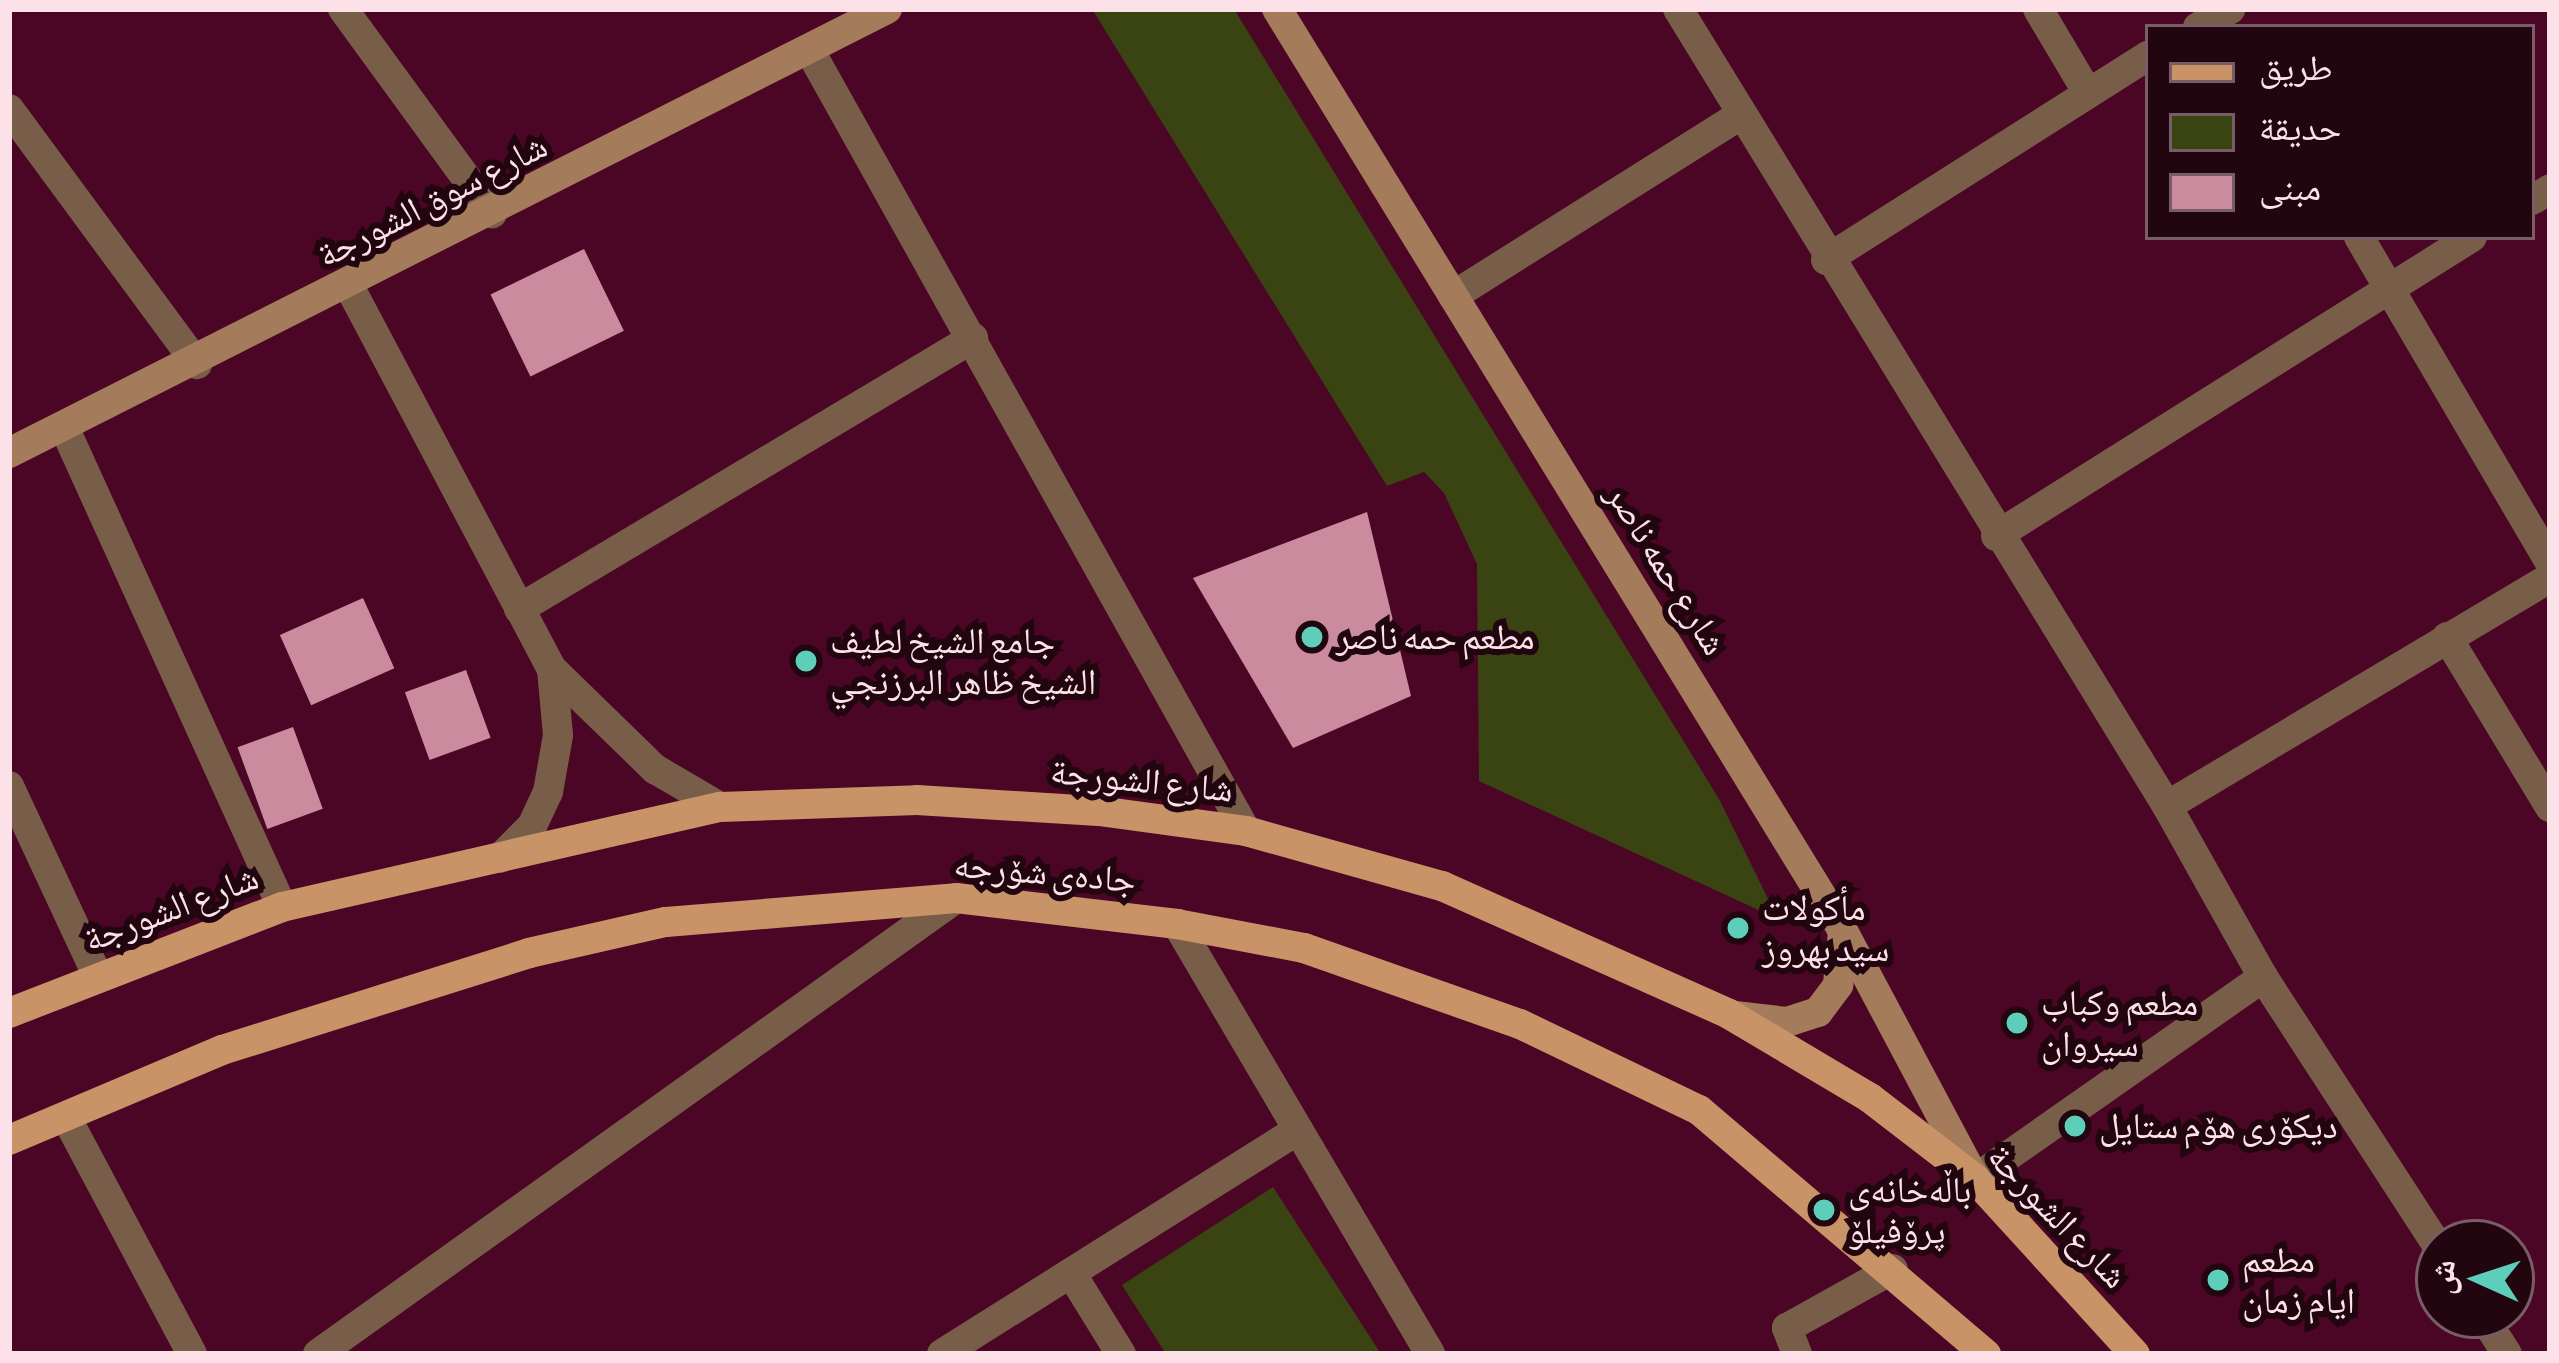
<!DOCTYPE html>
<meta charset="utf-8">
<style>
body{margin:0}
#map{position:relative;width:2559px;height:1363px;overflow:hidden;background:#4b0625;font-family:"Asap Condensed","Noto Naskh Arabic",sans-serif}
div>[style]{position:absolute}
.green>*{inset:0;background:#3a4413}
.building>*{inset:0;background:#ca8b9e;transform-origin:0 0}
.street>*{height:30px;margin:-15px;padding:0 15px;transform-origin:15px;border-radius:15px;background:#785e49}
.secondary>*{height:30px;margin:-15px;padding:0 15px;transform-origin:15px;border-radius:15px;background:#a57c5b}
.primary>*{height:30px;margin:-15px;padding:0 15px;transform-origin:15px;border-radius:15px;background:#c99368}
.dots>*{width:33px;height:33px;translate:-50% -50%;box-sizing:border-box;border:6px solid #21050f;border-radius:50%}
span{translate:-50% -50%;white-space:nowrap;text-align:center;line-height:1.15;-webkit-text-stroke:12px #21050f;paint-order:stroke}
.street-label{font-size:36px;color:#fce1e8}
.poi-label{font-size:36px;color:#fce1e8}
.left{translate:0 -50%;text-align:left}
.frame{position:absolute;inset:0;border:12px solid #fce1e8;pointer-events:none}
.legend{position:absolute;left:2145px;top:24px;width:390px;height:216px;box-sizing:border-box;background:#21050f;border:3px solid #795d66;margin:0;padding:15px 21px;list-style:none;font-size:36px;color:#fce1e8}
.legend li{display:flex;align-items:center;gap:24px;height:60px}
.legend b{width:60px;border:3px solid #795d66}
.north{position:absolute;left:2415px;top:1219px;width:120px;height:120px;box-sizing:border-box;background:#21050f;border:3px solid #795d66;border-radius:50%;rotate:273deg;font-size:33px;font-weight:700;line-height:48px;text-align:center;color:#fce1e8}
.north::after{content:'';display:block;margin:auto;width:42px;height:54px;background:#5cceba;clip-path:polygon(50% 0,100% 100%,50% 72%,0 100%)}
</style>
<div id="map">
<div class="green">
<i style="clip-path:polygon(1092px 9px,1234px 9px,1719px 799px,1778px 919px,1479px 781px,1477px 564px,1444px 493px,1424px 472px,1387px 486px)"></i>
<i style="clip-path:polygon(1273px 1187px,1381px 1354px,1166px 1354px,1122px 1285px)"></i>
</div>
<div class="building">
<i style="left:584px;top:249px;width:91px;height:104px;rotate:64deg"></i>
<i style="clip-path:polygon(1367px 512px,1411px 696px,1293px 748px,1193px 578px)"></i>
<i style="left:363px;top:598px;width:77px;height:91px;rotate:66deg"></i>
<i style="left:466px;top:670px;width:72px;height:65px;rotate:70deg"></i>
<i style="left:293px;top:727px;width:87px;height:59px;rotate:70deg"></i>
</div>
<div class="street">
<i style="left:343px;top:9px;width:253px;rotate:53.9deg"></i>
<i style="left:1678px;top:9px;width:935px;rotate:58.47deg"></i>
<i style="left:2167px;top:806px;width:196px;rotate:60.7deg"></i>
<i style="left:2263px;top:977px;width:323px;rotate:57deg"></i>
<i style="left:2038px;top:9px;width:94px;rotate:59.3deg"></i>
<i style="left:2198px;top:27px;width:37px;rotate:-29deg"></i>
<i style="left:810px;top:51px;width:894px;rotate:60.8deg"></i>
<i style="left:9px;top:109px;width:317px;rotate:53.6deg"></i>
<i style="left:2532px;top:200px;width:21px;rotate:-31deg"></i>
<i style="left:2359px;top:237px;width:378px;rotate:59.6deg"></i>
<i style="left:1826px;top:260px;width:381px;rotate:-32.4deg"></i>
<i style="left:349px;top:286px;width:433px;rotate:62.1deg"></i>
<i style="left:552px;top:669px;width:144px;rotate:44.2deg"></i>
<i style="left:655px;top:769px;width:75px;rotate:30.3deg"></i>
<i style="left:1453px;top:296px;width:339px;rotate:-32.2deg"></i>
<i style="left:64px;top:427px;width:527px;rotate:65.57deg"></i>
<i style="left:1996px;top:536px;width:562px;rotate:-32.14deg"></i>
<i style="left:519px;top:609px;width:529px;rotate:-30.83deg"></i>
<i style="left:2447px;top:637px;width:199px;rotate:58.8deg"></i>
<i style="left:9px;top:786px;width:211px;rotate:65deg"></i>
<i style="left:2167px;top:806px;width:446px;rotate:-30.8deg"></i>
<i style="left:500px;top:858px;width:45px;rotate:-45deg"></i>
<i style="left:532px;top:826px;width:38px;rotate:-65deg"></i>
<i style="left:548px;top:792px;width:58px;rotate:-80deg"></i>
<i style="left:558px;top:735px;width:66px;rotate:-95.2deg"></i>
<i style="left:1177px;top:924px;width:499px;rotate:59.5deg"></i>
<i style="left:66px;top:1117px;width:268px;rotate:62deg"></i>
<i style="left:1975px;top:1179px;width:352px;rotate:-35deg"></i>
<i style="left:1071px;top:1273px;width:95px;rotate:58.3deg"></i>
<i style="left:2482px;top:1315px;width:46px;rotate:57.3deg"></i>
<i style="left:318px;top:1354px;width:784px;rotate:-35.55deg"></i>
<i style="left:942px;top:1354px;width:417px;rotate:-32.2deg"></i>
<i style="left:1797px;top:1354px;width:28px;rotate:-111deg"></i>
<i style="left:1787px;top:1328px;width:121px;rotate:-29.1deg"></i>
</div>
<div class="secondary">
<i style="left:1277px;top:9px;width:1082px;rotate:58.45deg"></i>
<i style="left:1843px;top:931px;width:281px;rotate:62deg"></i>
<i style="left:9px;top:453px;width:984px;rotate:-26.83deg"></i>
<i style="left:1735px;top:1016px;width:52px;rotate:6.6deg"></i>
<i style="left:1787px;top:1022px;width:33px;rotate:-18deg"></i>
<i style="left:1818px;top:1012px;width:34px;rotate:-53deg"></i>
<i style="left:1838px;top:985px;width:54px;rotate:-84.7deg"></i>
</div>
<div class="primary">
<i style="left:9px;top:1013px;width:293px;rotate:-21.2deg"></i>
<i style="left:282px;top:907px;width:449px;rotate:-12.9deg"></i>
<i style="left:720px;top:807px;width:197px;rotate:-2deg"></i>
<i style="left:917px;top:800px;width:182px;rotate:3.5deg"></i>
<i style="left:1099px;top:811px;width:148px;rotate:7.7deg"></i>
<i style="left:1246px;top:831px;width:204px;rotate:15.7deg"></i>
<i style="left:1442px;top:886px;width:314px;rotate:24deg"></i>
<i style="left:1729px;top:1014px;width:164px;rotate:30.8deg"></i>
<i style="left:1870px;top:1098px;width:133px;rotate:37.6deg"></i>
<i style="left:1975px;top:1179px;width:237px;rotate:47.6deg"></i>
<i style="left:9px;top:1140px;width:231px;rotate:-22.9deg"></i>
<i style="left:222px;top:1050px;width:322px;rotate:-17.5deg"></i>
<i style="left:529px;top:953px;width:140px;rotate:-12.8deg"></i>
<i style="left:666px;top:922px;width:291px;rotate:-4.7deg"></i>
<i style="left:956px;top:898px;width:223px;rotate:6.7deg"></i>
<i style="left:1177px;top:924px;width:129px;rotate:10.7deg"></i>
<i style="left:1304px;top:948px;width:229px;rotate:19.4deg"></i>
<i style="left:1520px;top:1024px;width:199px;rotate:25.7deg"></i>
<i style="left:1699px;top:1110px;width:377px;rotate:40.4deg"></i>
</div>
<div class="dots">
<i style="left:1312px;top:637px;background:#5cceba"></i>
<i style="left:806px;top:661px;background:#5cceba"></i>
<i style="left:1738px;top:928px;background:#5cceba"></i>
<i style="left:2017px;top:1023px;background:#5cceba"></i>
<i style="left:2075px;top:1126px;background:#5cceba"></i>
<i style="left:1824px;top:1210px;background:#5cceba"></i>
<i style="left:2218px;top:1280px;background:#5cceba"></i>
</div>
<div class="street-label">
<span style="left:432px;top:200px;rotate:-27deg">شارع سوق الشورجة</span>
<span style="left:1667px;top:569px;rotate:58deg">شارع حمه ناصر</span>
<span style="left:1142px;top:780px;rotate:6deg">شارع الشورجة</span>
<span style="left:1045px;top:872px;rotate:5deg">جادەی شۆرجە</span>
<span style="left:171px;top:908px;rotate:-21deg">شارع الشورجة</span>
<span style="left:2058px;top:1216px;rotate:46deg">شارع الشورجة</span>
</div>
<div class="poi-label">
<span class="left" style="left:1336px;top:637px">مطعم حمه ناصر</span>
<span class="left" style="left:830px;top:661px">جامع الشيخ لطيف<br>الشيخ ظاهر البرزنجي</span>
<span class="left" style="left:1762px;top:928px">مأكولات<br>سيد بهروز</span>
<span class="left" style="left:2041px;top:1023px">مطعم وكباب<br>سيروان</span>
<span class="left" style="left:2099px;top:1126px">دیکۆری هۆم ستایل</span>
<span class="left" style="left:1848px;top:1210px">باڵەخانەی<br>پرۆفیلۆ</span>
<span class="left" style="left:2242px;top:1280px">مطعم<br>ايام زمان</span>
</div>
<div class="frame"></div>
<ul class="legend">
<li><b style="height:15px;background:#c99368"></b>طريق</li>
<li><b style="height:33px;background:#3a4413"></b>حديقة</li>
<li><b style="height:33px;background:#ca8b9e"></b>مبنى</li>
</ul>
<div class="north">ش</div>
</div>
